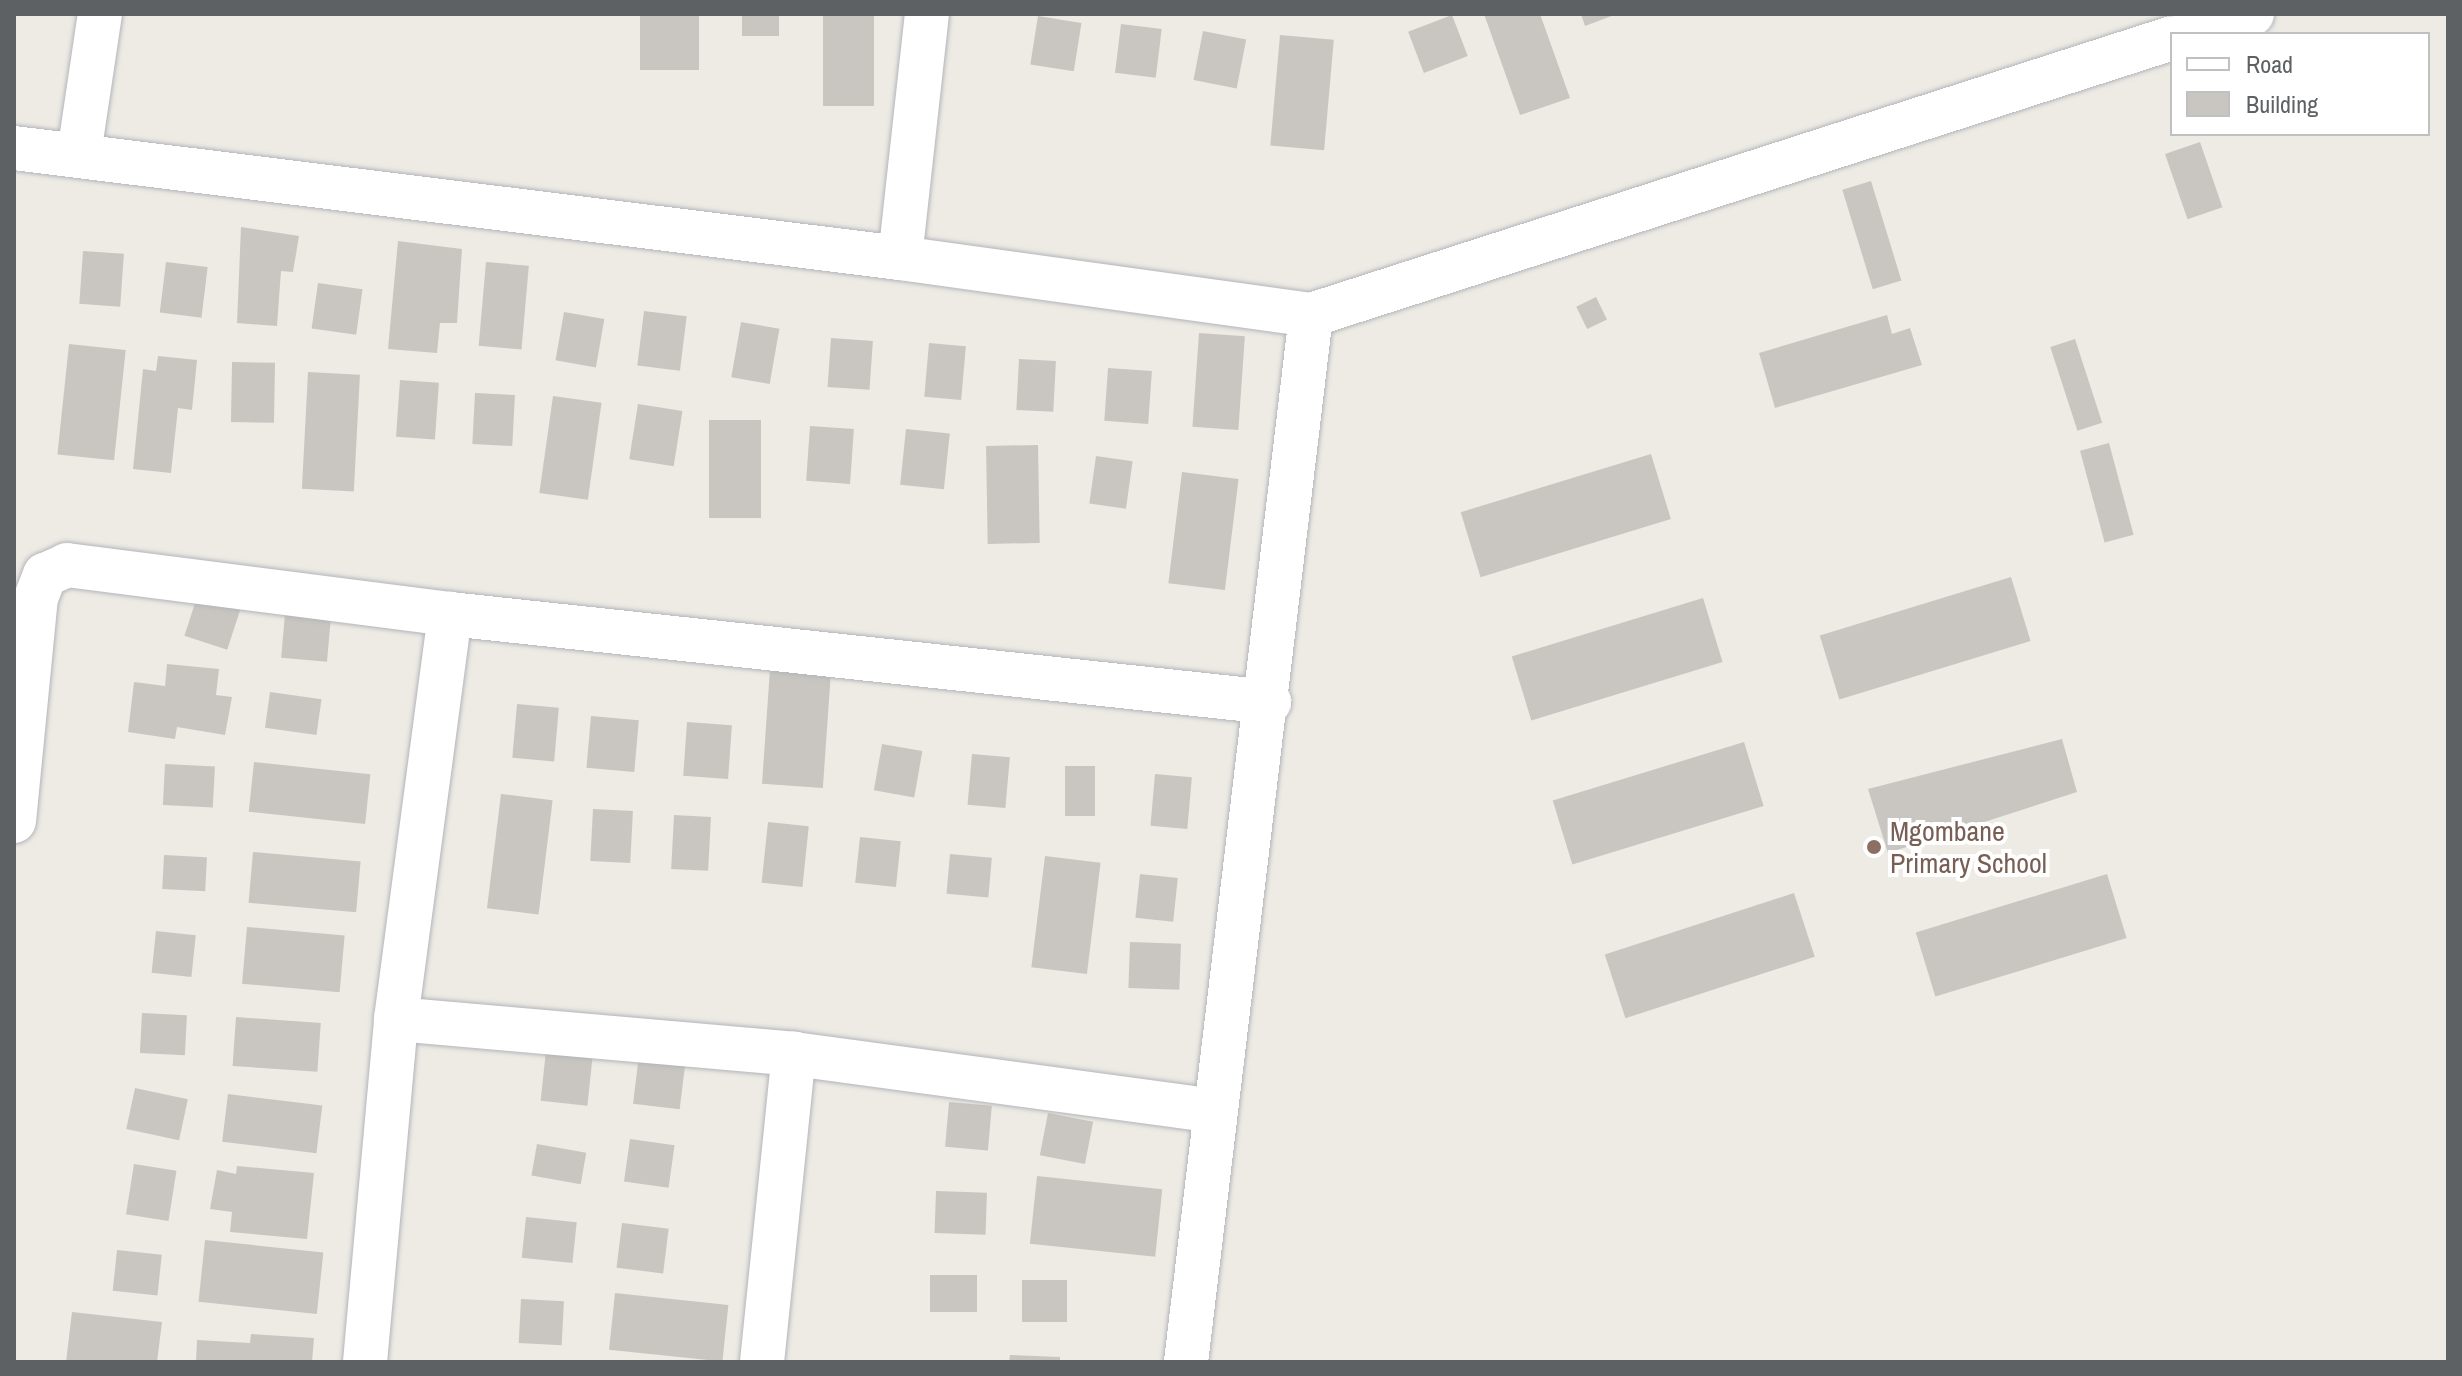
<!DOCTYPE html>
<html>
<head>
<meta charset="utf-8">
<style>
	body { margin:0 }
	#map { position:relative; width:2462px; height:1376px; overflow:hidden; background:#eeebe5; font-family:"Archivo Narrow",sans-serif }
	div>[style] { position:absolute }
	.building>* { inset:0; background:#c9c6c1; transform-origin:0 0 }
	.roads { filter:drop-shadow(0 0 2px #b2b5b9) drop-shadow(0 0 2px #b2b5b9) }
	.street>* { height:44px; margin:-22px; padding:0 22px; transform-origin:22px; border-radius:22px; background:#fff }
	.dots>* { width:22px; height:22px; translate:-50% -50%; box-sizing:border-box; border:4px solid #fff; border-radius:50% }
	span { translate:-50% -50%; white-space:nowrap; text-align:center; line-height:1.15; -webkit-text-stroke:8px #fff; paint-order:stroke }
	.education-label { font-size:28px; color:#785e54 }
	.left { translate:0 -50%; text-align:left }
	.frame { position:absolute; inset:0; border:16px solid #5d6164; pointer-events:none }
	.legend { position:absolute; left:2170px; top:32px; width:260px; height:104px; box-sizing:border-box; background:#fff; border:2px solid #bec0c1; margin:0; padding:10px 14px; list-style:none; font-size:24px; color:#5d6164 }
	.legend li { display:flex; align-items:center; gap:16px; height:40px }
	.legend b { width:40px; border:2px solid #bec0c1 }
</style>
</head>
<body>
<div id="map">
	<div class="building">
		<div style="left:640px;top:14px;width:59px;height:56px"></div>
		<div style="left:742px;top:14px;width:37px;height:22px"></div>
		<div style="left:823px;top:14px;width:51px;height:92px"></div>
		<div style="clip-path:polygon(1484px 14px,1540px 14px,1570px 98px,1520px 115px)"></div>
		<div style="clip-path:polygon(1581px 14px,1617px 14px,1585px 26px)"></div>
		<div style="left:1452px;top:15px;width:44px;height:47px;rotate:69deg"></div>
		<div style="left:1038px;top:16px;width:44px;height:49px;rotate:9deg"></div>
		<div style="left:1121px;top:24px;width:41px;height:49px;rotate:7deg"></div>
		<div style="left:1203px;top:31px;width:44px;height:50px;rotate:11deg"></div>
		<div style="left:1280px;top:35px;width:54px;height:111px;rotate:5deg"></div>
		<div style="left:2200px;top:142px;width:69px;height:37px;rotate:71deg"></div>
		<div style="left:1871px;top:181px;width:104px;height:30px;rotate:73deg"></div>
		<div style="clip-path:polygon(241px 227px,299px 236px,293px 272px,281px 271px,277px 326px,237px 323px)"></div>
		<div style="clip-path:polygon(398px 241px,462px 249px,457px 323px,440px 323px,437px 353px,388px 349px)"></div>
		<div style="left:83px;top:251px;width:41px;height:53px;rotate:4deg"></div>
		<div style="left:166px;top:262px;width:42px;height:51px;rotate:7deg"></div>
		<div style="left:486px;top:262px;width:43px;height:84px;rotate:5deg"></div>
		<div style="left:318px;top:283px;width:45px;height:46px;rotate:8deg"></div>
		<div style="left:1596px;top:297px;width:25px;height:22px;rotate:64deg"></div>
		<div style="left:644px;top:311px;width:43px;height:55px;rotate:7deg"></div>
		<div style="left:564px;top:312px;width:41px;height:49px;rotate:10deg"></div>
		<div style="clip-path:polygon(1887px 315px,1892px 334px,1910px 328px,1922px 365px,1775px 408px,1759px 353px)"></div>
		<div style="left:741px;top:322px;width:39px;height:56px;rotate:10deg"></div>
		<div style="left:1199px;top:333px;width:46px;height:94px;rotate:4deg"></div>
		<div style="left:831px;top:338px;width:42px;height:49px;rotate:4deg"></div>
		<div style="left:2075px;top:339px;width:88px;height:26px;rotate:72deg"></div>
		<div style="left:929px;top:343px;width:37px;height:54px;rotate:5deg"></div>
		<div style="left:69px;top:344px;width:57px;height:111px;rotate:6deg"></div>
		<div style="clip-path:polygon(158px 356px,197px 360px,192px 410px,178px 408px,171px 473px,133px 469px,143px 369px,156px 371px)"></div>
		<div style="left:1019px;top:359px;width:37px;height:51px;rotate:3deg"></div>
		<div style="left:232px;top:362px;width:43px;height:60px;rotate:1deg"></div>
		<div style="left:1108px;top:368px;width:44px;height:53px;rotate:4deg"></div>
		<div style="left:308px;top:372px;width:52px;height:117px;rotate:3deg"></div>
		<div style="left:400px;top:380px;width:39px;height:57px;rotate:4deg"></div>
		<div style="left:475px;top:393px;width:40px;height:51px;rotate:3deg"></div>
		<div style="left:553px;top:396px;width:49px;height:98px;rotate:8deg"></div>
		<div style="left:638px;top:404px;width:45px;height:56px;rotate:9deg"></div>
		<div style="left:709px;top:420px;width:52px;height:98px"></div>
		<div style="left:810px;top:426px;width:44px;height:55px;rotate:4deg"></div>
		<div style="left:906px;top:429px;width:44px;height:56px;rotate:6deg"></div>
		<div style="left:2109px;top:443px;width:95px;height:30px;rotate:75deg"></div>
		<div style="left:1038px;top:445px;width:98px;height:52px;rotate:89deg"></div>
		<div style="left:1651px;top:454px;width:68px;height:199px;rotate:73deg"></div>
		<div style="left:1096px;top:456px;width:37px;height:48px;rotate:8deg"></div>
		<div style="left:1182px;top:472px;width:57px;height:112px;rotate:7deg"></div>
		<div style="left:2011px;top:577px;width:67px;height:200px;rotate:73deg"></div>
		<div style="left:198px;top:594px;width:45px;height:44px;rotate:18deg"></div>
		<div style="left:1703px;top:598px;width:67px;height:200px;rotate:73deg"></div>
		<div style="left:285px;top:614px;width:46px;height:44px;rotate:5deg"></div>
		<div style="left:771px;top:655px;width:61px;height:129px;rotate:4deg"></div>
		<div style="clip-path:polygon(167px 664px,219px 669px,216px 695px,232px 697px,225px 735px,177px 727px,175px 739px,128px 732px,134px 682px,165px 686px)"></div>
		<div style="left:270px;top:692px;width:52px;height:36px;rotate:8deg"></div>
		<div style="left:517px;top:704px;width:42px;height:54px;rotate:5deg"></div>
		<div style="left:591px;top:716px;width:48px;height:52px;rotate:5deg"></div>
		<div style="left:687px;top:722px;width:45px;height:54px;rotate:4deg"></div>
		<div style="clip-path:polygon(2062px 739px,2077px 792px,1888px 853px,1868px 789px)"></div>
		<div style="left:1744px;top:742px;width:67px;height:200px;rotate:73deg"></div>
		<div style="left:882px;top:744px;width:41px;height:47px;rotate:10deg"></div>
		<div style="left:972px;top:754px;width:38px;height:51px;rotate:5deg"></div>
		<div style="left:254px;top:762px;width:117px;height:50px;rotate:6deg"></div>
		<div style="left:165px;top:764px;width:50px;height:41px;rotate:3deg"></div>
		<div style="left:1065px;top:766px;width:30px;height:50px"></div>
		<div style="left:1155px;top:774px;width:37px;height:52px;rotate:5deg"></div>
		<div style="left:501px;top:794px;width:52px;height:115px;rotate:7deg"></div>
		<div style="left:593px;top:809px;width:40px;height:52px;rotate:3deg"></div>
		<div style="left:674px;top:815px;width:37px;height:54px;rotate:3deg"></div>
		<div style="left:768px;top:822px;width:41px;height:61px;rotate:6deg"></div>
		<div style="left:860px;top:837px;width:41px;height:46px;rotate:6deg"></div>
		<div style="left:253px;top:852px;width:108px;height:51px;rotate:5deg"></div>
		<div style="left:950px;top:854px;width:42px;height:40px;rotate:5deg"></div>
		<div style="left:164px;top:855px;width:43px;height:34px;rotate:3deg"></div>
		<div style="left:1045px;top:856px;width:56px;height:112px;rotate:7deg"></div>
		<div style="left:1140px;top:874px;width:38px;height:44px;rotate:6deg"></div>
		<div style="left:2107px;top:874px;width:67px;height:200px;rotate:73deg"></div>
		<div style="left:1794px;top:893px;width:67px;height:199px;rotate:72deg"></div>
		<div style="left:247px;top:927px;width:98px;height:57px;rotate:5deg"></div>
		<div style="left:156px;top:931px;width:40px;height:42px;rotate:6deg"></div>
		<div style="left:1130px;top:942px;width:51px;height:46px;rotate:2deg"></div>
		<div style="left:142px;top:1013px;width:45px;height:40px;rotate:3deg"></div>
		<div style="left:236px;top:1017px;width:85px;height:49px;rotate:4deg"></div>
		<div style="left:546px;top:1050px;width:47px;height:51px;rotate:6deg"></div>
		<div style="left:639px;top:1055px;width:47px;height:49px;rotate:7deg"></div>
		<div style="left:135px;top:1088px;width:54px;height:42px;rotate:12deg"></div>
		<div style="left:228px;top:1094px;width:95px;height:48px;rotate:7deg"></div>
		<div style="left:949px;top:1102px;width:43px;height:45px;rotate:5deg"></div>
		<div style="left:1048px;top:1113px;width:46px;height:43px;rotate:11deg"></div>
		<div style="left:630px;top:1139px;width:45px;height:43px;rotate:8deg"></div>
		<div style="left:537px;top:1144px;width:50px;height:32px;rotate:10deg"></div>
		<div style="left:134px;top:1164px;width:43px;height:51px;rotate:9deg"></div>
		<div style="clip-path:polygon(237px 1166px,314px 1173px,307px 1239px,230px 1232px,232px 1212px,210px 1209px,217px 1170px,236px 1174px)"></div>
		<div style="left:1037px;top:1176px;width:126px;height:68px;rotate:6deg"></div>
		<div style="left:936px;top:1191px;width:51px;height:42px;rotate:2deg"></div>
		<div style="left:526px;top:1217px;width:51px;height:41px;rotate:6deg"></div>
		<div style="left:622px;top:1223px;width:47px;height:45px;rotate:7deg"></div>
		<div style="left:205px;top:1240px;width:119px;height:62px;rotate:6deg"></div>
		<div style="left:117px;top:1250px;width:45px;height:41px;rotate:6deg"></div>
		<div style="left:977px;top:1275px;width:37px;height:47px;rotate:90deg"></div>
		<div style="left:1022px;top:1280px;width:45px;height:42px"></div>
		<div style="left:615px;top:1293px;width:114px;height:57px;rotate:6deg"></div>
		<div style="left:521px;top:1299px;width:43px;height:44px;rotate:3deg"></div>
		<div style="clip-path:polygon(72px 1312px,162px 1322px,157px 1362px,66px 1362px)"></div>
		<div style="clip-path:polygon(251px 1334px,314px 1338px,312px 1362px,196px 1362px,197px 1340px,250px 1343px)"></div>
		<div style="clip-path:polygon(1010px 1355px,1060px 1357px,1060px 1362px,1009px 1362px)"></div>
	</div>
	<div class="roads">
		<div class="street">
			<div style="left:2186px;top:34px;width:69px;rotate:-16.9deg"></div>
			<div style="left:14px;top:148px;width:893px;rotate:7.08deg"></div>
			<div style="left:900px;top:258px;width:415px;rotate:7.9deg"></div>
			<div style="left:1311px;top:315px;width:904px;rotate:-17.83deg"></div>
			<div style="left:79px;top:154px;width:142px;rotate:-81.5deg"></div>
			<div style="left:900px;top:258px;width:245px;rotate:-83.7deg"></div>
			<div style="left:14px;top:821px;width:224px;rotate:-84.4deg"></div>
			<div style="left:36px;top:598px;width:25px;rotate:-69deg"></div>
			<div style="left:45px;top:575px;width:24px;rotate:-24deg"></div>
			<div style="left:67px;top:565px;width:386px;rotate:7.3deg"></div>
			<div style="left:450px;top:614px;width:824px;rotate:6.13deg"></div>
			<div style="left:396px;top:1019px;width:400px;rotate:5deg"></div>
			<div style="left:794px;top:1054px;width:424px;rotate:7.7deg"></div>
			<div style="left:365px;top:1362px;width:344px;rotate:-84.8deg"></div>
			<div style="left:396px;top:1019px;width:409px;rotate:-82.4deg"></div>
			<div style="left:762px;top:1362px;width:310px;rotate:-84.1deg"></div>
			<div style="left:1186px;top:1362px;width:1054px;rotate:-83.19deg"></div>
		</div>
	</div>
	<div class="dots">
		<div style="left:1874px;top:847px;background:#8d6e63"></div>
	</div>
	<div class="education-label">
		<span class="left" style="left:1890px;top:847px">Mgombane<br>Primary School</span>
	</div>
	<div class="frame"></div>
	<ul class="legend">
	<li><b style="height:10px;background:#fff"></b>Road</li>
	<li><b style="height:22px;background:#c9c6c1"></b>Building</li>
	</ul>
</div>
</body>
</html>
